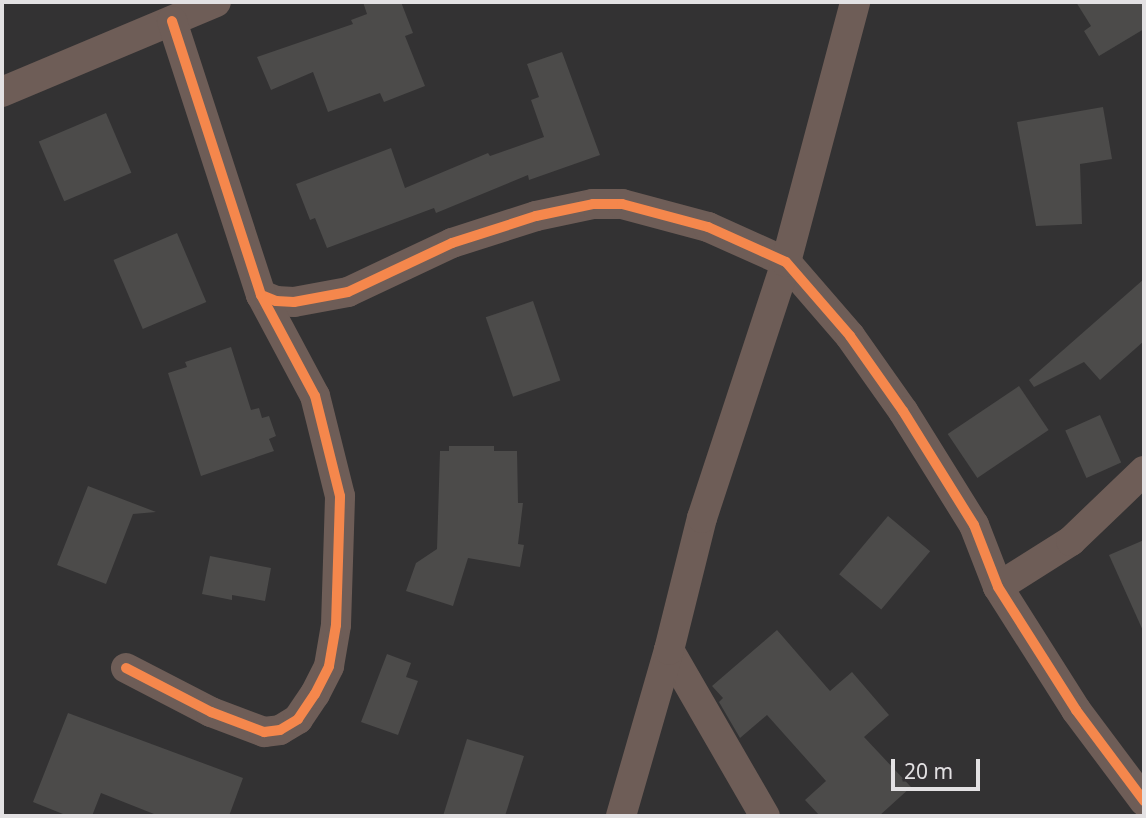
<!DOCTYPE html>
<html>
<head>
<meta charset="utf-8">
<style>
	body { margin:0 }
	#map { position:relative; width:1146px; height:818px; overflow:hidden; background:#333233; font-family:"Noto Sans",sans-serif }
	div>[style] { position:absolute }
	.building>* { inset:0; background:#4c4b4a; transform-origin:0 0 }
	.street>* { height:30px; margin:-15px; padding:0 15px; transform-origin:15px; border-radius:15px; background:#6e5d57 }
	.cycleway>* { height:10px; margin:-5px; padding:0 5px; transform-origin:5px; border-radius:5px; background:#f5874c }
	span { translate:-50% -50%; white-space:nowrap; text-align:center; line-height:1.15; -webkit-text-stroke:7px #343134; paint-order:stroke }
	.frame { position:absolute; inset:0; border:4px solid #e3e1e3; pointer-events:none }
	.scale { position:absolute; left:891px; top:759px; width:89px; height:32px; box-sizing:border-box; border:4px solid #e3e1e3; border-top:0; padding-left:9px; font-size:21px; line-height:24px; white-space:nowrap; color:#e3e1e3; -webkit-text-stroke:5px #343134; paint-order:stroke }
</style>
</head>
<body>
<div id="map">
	<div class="building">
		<div style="clip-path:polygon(363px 2px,401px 2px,413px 33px,405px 36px,425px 86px,384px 102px,380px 93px,328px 112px,313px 72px,271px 90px,257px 57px,353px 24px,351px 20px,367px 14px)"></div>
		<div style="clip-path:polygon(1076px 2px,1144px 2px,1144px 29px,1099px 56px,1084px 31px,1091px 26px)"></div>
		<div style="clip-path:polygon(562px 52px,600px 155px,529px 180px,528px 175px,436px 213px,434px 208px,327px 248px,315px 218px,310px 220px,296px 184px,391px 148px,405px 188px,488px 153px,490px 156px,544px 137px,531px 100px,539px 97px,527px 64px)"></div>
		<div style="clip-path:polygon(1103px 107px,1112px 159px,1080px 164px,1082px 224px,1036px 226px,1017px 122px)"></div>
		<div style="left:106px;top:113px;width:65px;height:73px;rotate:67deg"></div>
		<div style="left:177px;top:233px;width:75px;height:69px;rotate:67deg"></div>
		<div style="clip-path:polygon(1144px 279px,1144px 341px,1100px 380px,1084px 362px,1034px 387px,1029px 380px)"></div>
		<div style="left:533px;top:301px;width:84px;height:50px;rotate:71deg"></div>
		<div style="clip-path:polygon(231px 347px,251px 410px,259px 408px,262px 418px,269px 416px,276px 436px,269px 439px,274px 451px,201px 476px,168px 373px,187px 367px,185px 362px)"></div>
		<div style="left:1019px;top:386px;width:53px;height:86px;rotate:56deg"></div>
		<div style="left:1100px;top:415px;width:52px;height:38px;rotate:66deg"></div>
		<div style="clip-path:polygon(449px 446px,494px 446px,494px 451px,517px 451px,518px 503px,523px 503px,518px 544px,524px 545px,520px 567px,468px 558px,453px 606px,406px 591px,416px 563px,437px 549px,440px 451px,449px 451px)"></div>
		<div style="clip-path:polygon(88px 486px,156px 512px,133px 514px,106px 584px,57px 565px)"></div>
		<div style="left:888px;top:516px;width:55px;height:76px;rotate:40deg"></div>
		<div style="clip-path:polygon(1144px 540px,1144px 633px,1109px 555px)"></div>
		<div style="clip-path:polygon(210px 556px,271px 568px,265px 601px,232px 595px,232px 600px,202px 594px)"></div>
		<div style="clip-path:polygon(777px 630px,830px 691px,852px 672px,889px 715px,864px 737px,911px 787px,879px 816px,820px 816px,805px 800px,826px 781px,767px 715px,740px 738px,719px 702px,723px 698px,712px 686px)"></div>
		<div style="clip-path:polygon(387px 654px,411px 663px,406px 677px,418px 681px,398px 735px,361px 722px)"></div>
		<div style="clip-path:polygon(68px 713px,243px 778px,229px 816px,159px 816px,101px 793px,92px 816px,68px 816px,33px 802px)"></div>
		<div style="clip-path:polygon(467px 739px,524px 756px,505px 816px,443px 816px)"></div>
	</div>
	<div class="street">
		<div style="left:2px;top:92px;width:232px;rotate:-22.8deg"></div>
		<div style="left:261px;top:295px;width:16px;rotate:22deg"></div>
		<div style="left:276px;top:301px;width:18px;rotate:3deg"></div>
		<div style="left:294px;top:302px;width:55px;rotate:-10.5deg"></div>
		<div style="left:348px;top:292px;width:115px;rotate:-25.2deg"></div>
		<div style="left:452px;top:243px;width:88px;rotate:-17.8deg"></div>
		<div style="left:536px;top:216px;width:58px;rotate:-11.9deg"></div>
		<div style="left:593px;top:204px;width:29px"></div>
		<div style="left:622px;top:204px;width:89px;rotate:15deg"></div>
		<div style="left:708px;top:227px;width:85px;rotate:24.2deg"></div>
		<div style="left:786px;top:262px;width:98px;rotate:49.1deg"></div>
		<div style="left:850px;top:336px;width:92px;rotate:54.8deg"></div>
		<div style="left:903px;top:411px;width:134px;rotate:58.1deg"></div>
		<div style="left:974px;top:525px;width:66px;rotate:68.8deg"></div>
		<div style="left:998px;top:587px;width:146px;rotate:57.6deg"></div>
		<div style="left:1076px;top:710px;width:114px;rotate:53.2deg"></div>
		<div style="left:998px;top:587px;width:86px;rotate:-32.2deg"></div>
		<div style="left:1071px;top:541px;width:101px;rotate:-43.8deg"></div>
		<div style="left:669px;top:650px;width:192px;rotate:60deg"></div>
		<div style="left:126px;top:668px;width:96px;rotate:27.4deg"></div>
		<div style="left:211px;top:712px;width:57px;rotate:20.7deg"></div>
		<div style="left:264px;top:732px;width:16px;rotate:-7deg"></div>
		<div style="left:280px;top:730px;width:21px;rotate:-31deg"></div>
		<div style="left:298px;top:719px;width:30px;rotate:-56deg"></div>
		<div style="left:315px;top:694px;width:31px;rotate:-63deg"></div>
		<div style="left:329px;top:666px;width:42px;rotate:-80.3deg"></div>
		<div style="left:336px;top:625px;width:129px;rotate:-88.2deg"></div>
		<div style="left:340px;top:496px;width:103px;rotate:-104deg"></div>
		<div style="left:315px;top:396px;width:115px;rotate:-118.1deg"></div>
		<div style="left:261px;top:295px;width:288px;rotate:-108deg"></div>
		<div style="left:621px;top:816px;width:173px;rotate:-73.9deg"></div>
		<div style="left:669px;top:650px;width:136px;rotate:-76deg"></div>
		<div style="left:702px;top:518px;width:269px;rotate:-71.8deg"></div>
		<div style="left:786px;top:262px;width:269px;rotate:-75.1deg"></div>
	</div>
	<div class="cycleway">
		<div style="left:261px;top:295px;width:16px;rotate:22deg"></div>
		<div style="left:276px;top:301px;width:18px;rotate:3deg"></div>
		<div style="left:294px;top:302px;width:55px;rotate:-10.5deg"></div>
		<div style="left:348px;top:292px;width:115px;rotate:-25.2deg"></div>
		<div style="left:452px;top:243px;width:88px;rotate:-17.8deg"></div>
		<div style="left:536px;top:216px;width:58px;rotate:-11.9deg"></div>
		<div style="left:593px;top:204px;width:29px"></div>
		<div style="left:622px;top:204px;width:89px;rotate:15deg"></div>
		<div style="left:708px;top:227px;width:85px;rotate:24.2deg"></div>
		<div style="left:786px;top:262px;width:98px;rotate:49.1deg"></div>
		<div style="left:850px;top:336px;width:92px;rotate:54.8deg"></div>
		<div style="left:903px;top:411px;width:134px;rotate:58.1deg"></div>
		<div style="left:974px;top:525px;width:66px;rotate:68.8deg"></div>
		<div style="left:998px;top:587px;width:146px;rotate:57.6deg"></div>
		<div style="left:1076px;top:710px;width:114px;rotate:53.2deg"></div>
		<div style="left:126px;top:668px;width:96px;rotate:27.4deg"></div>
		<div style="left:211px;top:712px;width:57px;rotate:20.7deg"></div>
		<div style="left:264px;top:732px;width:16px;rotate:-7deg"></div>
		<div style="left:280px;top:730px;width:21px;rotate:-31deg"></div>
		<div style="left:298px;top:719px;width:30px;rotate:-56deg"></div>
		<div style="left:315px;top:694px;width:31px;rotate:-63deg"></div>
		<div style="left:329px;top:666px;width:42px;rotate:-80.3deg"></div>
		<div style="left:336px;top:625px;width:129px;rotate:-88.2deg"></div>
		<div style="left:340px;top:496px;width:103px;rotate:-104deg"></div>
		<div style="left:315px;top:396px;width:115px;rotate:-118.1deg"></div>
		<div style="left:261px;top:295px;width:288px;rotate:-108deg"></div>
	</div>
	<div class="frame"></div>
	<div class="scale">20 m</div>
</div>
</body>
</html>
